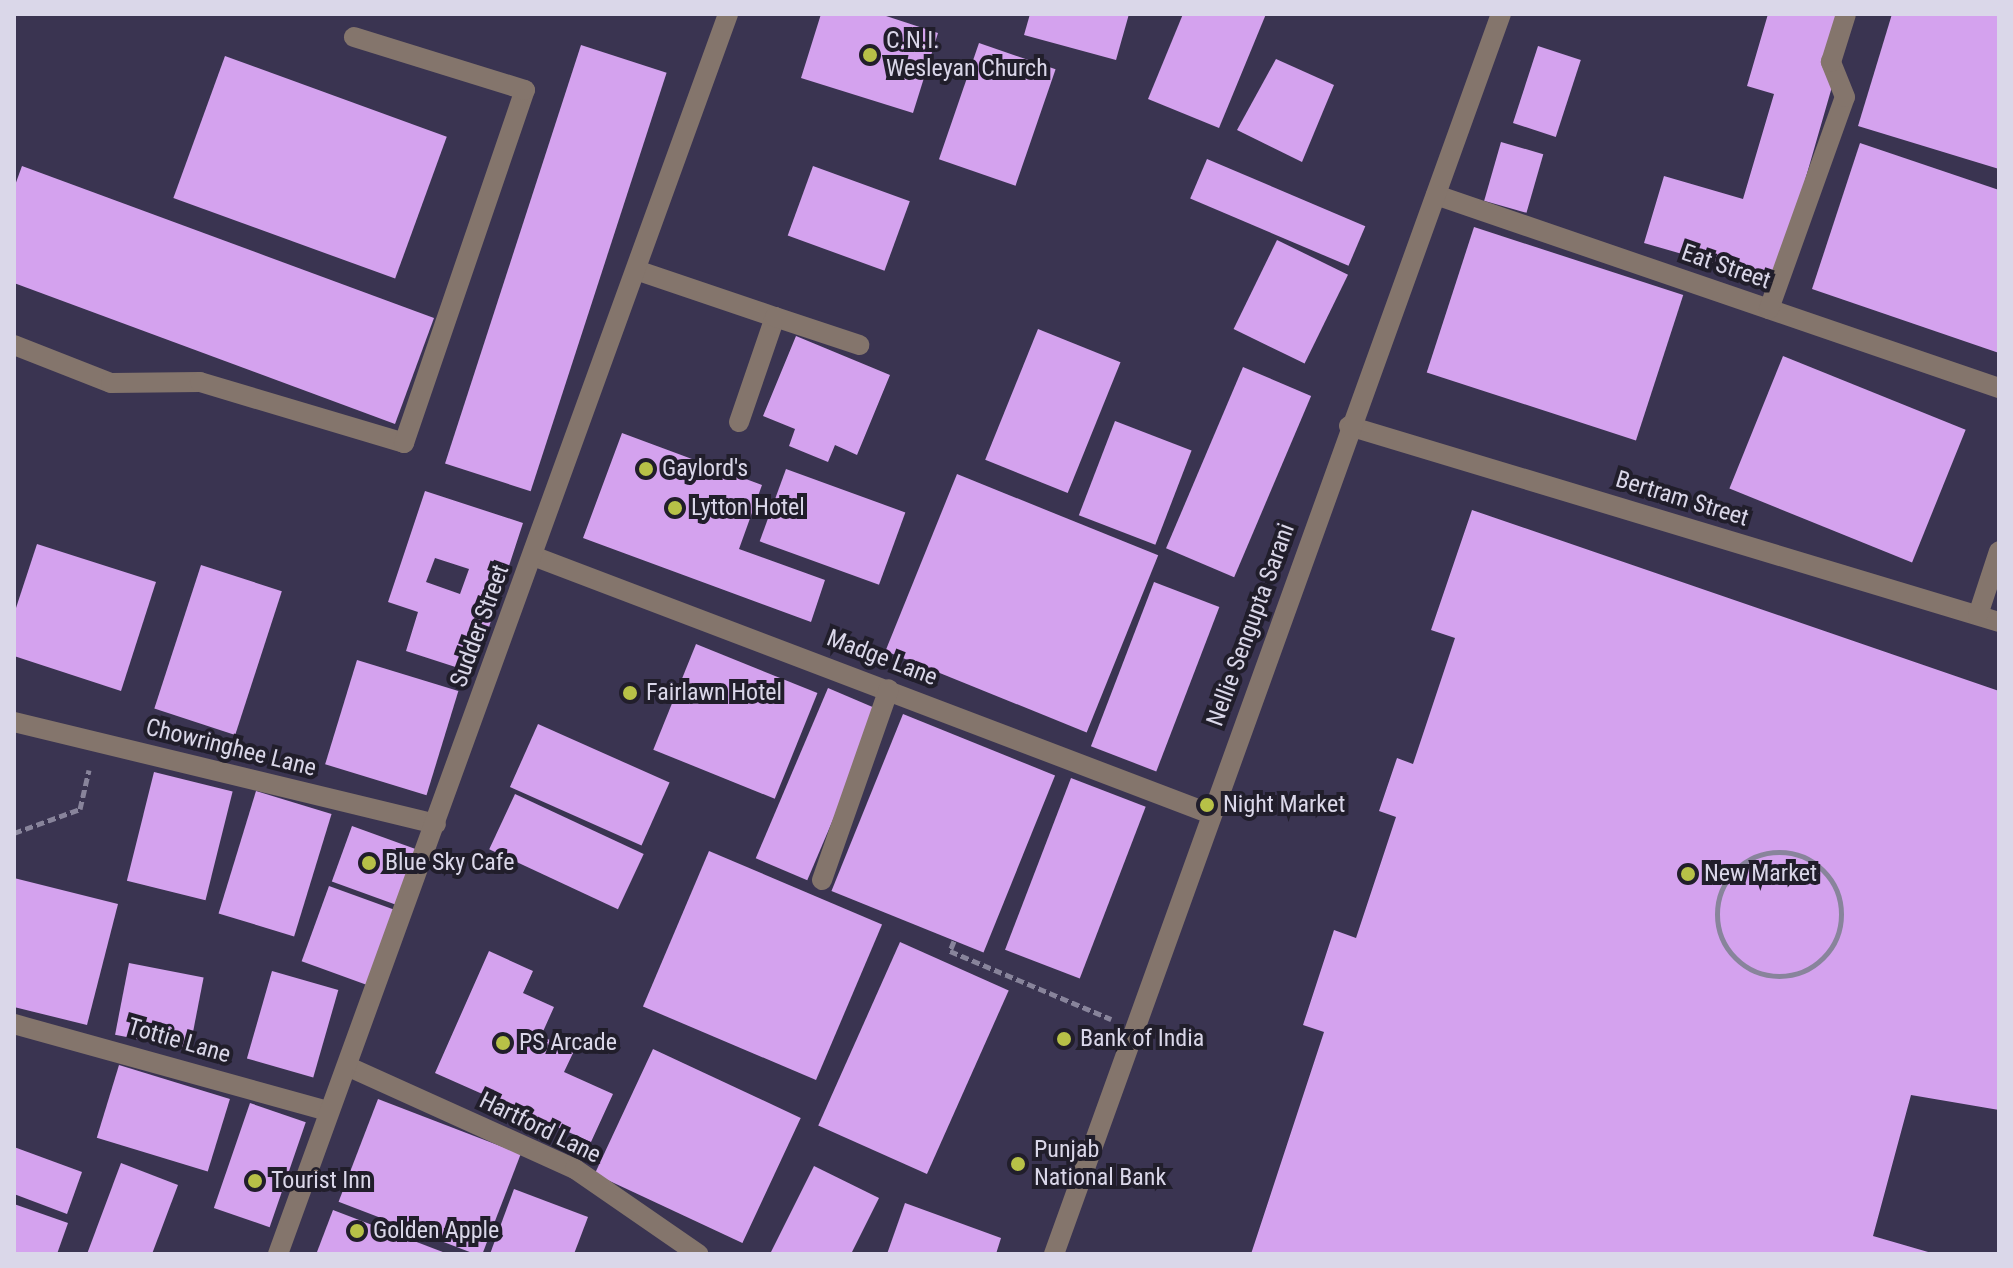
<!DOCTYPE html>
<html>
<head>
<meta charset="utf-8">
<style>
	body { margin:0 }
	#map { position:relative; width:2013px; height:1268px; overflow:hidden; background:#3a3451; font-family:"Roboto Condensed",sans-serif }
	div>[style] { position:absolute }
	.building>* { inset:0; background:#d4a2ee; transform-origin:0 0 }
	.path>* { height:5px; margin-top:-2.5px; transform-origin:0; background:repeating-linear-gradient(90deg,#88849b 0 8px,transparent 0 12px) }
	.path>.ring { margin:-2.5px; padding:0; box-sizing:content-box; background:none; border:5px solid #88849b; border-radius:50% }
	.minor>* { height:20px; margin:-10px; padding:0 10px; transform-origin:10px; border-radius:10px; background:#84756c }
	.dots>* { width:22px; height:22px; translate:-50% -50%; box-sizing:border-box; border:4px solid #211e2b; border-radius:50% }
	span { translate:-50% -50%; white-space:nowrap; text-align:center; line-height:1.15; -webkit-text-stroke:8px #211e2b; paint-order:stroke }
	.poi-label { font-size:24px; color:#dad7e9 }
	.left { translate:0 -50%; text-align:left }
	.street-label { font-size:24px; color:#dad7e9 }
	.frame { position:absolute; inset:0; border:16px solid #dad7e9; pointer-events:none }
</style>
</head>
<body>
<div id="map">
	<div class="building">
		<div style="clip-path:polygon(821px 14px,880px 14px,938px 33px,913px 113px,801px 78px)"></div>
		<div style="clip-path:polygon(1030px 14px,1129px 14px,1116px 60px,1024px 35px)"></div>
		<div style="clip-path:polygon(1183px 14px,1266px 14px,1219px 128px,1148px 99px)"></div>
		<div style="clip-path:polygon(1768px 14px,1853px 14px,1776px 281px,1644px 243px,1664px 176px,1743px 199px,1774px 94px,1747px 86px)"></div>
		<div style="clip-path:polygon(1892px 14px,1999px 14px,1999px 169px,1858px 126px)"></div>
		<div style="left:979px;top:43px;width:81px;height:123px;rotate:19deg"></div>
		<div style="left:581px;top:45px;width:90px;height:440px;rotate:18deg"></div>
		<div style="left:1538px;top:46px;width:45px;height:81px;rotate:18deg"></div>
		<div style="left:225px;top:56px;width:236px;height:151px;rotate:20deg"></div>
		<div style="clip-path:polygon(1276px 59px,1334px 85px,1302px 162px,1237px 130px)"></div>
		<div style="left:1501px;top:142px;width:44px;height:61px;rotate:16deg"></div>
		<div style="clip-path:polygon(1860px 143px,1999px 190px,1999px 353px,1812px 289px)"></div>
		<div style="left:1207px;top:159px;width:172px;height:43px;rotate:23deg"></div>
		<div style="clip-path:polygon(22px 166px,434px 318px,395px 424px,14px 283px,14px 188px)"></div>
		<div style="left:813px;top:166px;width:103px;height:74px;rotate:20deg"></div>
		<div style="left:1474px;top:227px;width:220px;height:153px;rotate:18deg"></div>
		<div style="left:1277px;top:240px;width:79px;height:99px;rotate:26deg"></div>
		<div style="left:1038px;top:329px;width:89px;height:141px;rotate:22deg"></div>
		<div style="clip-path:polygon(796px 336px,890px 375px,857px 455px,835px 445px,828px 462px,789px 446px,795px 429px,763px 416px)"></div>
		<div style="left:1783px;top:356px;width:197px;height:143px;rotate:22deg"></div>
		<div style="left:1243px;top:367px;width:74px;height:197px;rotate:23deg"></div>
		<div style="left:1115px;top:421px;width:82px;height:101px;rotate:21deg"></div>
		<div style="clip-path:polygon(622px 433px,762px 485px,739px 549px,825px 580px,811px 622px,583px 538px)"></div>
		<div style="left:786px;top:469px;width:127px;height:77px;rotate:20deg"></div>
		<div style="left:957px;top:474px;width:217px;height:191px;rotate:22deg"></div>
		<div style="clip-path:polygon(evenodd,425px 491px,523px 523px,474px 673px,406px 651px,418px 612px,388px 602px,425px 491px,435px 558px,469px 569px,460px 594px,426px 582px,435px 558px)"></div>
		<div style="clip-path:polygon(1472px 510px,1999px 691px,1999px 1110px,1911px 1095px,1873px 1236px,1935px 1254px,1251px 1254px,1324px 1032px,1303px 1025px,1334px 930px,1356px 938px,1396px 817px,1379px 811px,1397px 758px,1413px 764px,1455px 638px,1431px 630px)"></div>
		<div style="clip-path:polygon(37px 544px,156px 582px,121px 691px,14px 656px,14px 614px)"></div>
		<div style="left:201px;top:565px;width:85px;height:151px;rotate:18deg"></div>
		<div style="left:1154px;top:582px;width:70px;height:176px;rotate:21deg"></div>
		<div style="left:696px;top:644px;width:131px;height:114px;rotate:22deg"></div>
		<div style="left:357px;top:660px;width:106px;height:109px;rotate:17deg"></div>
		<div style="left:828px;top:688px;width:56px;height:185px;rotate:23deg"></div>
		<div style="left:903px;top:714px;width:164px;height:191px;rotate:22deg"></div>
		<div style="left:538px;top:724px;width:144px;height:69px;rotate:24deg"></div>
		<div style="left:154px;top:772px;width:81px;height:112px;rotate:14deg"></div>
		<div style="left:1071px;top:778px;width:80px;height:184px;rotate:21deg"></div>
		<div style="left:256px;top:791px;width:79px;height:128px;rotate:17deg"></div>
		<div style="left:515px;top:794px;width:142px;height:61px;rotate:25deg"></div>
		<div style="left:352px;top:826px;width:69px;height:59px;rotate:20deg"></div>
		<div style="left:709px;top:851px;width:188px;height:169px;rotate:23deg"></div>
		<div style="clip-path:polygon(14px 878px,118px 904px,87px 1025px,14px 1007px)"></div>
		<div style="left:329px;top:886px;width:74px;height:80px;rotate:20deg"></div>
		<div style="left:900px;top:942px;width:119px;height:201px;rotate:24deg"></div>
		<div style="clip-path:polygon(489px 951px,533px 971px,523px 993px,554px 1007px,541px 1036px,574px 1051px,564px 1072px,613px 1094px,591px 1142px,435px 1073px)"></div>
		<div style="left:129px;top:963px;width:76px;height:73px;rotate:11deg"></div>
		<div style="left:272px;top:971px;width:69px;height:91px;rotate:16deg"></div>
		<div style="left:653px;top:1049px;width:163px;height:138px;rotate:25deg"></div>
		<div style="left:119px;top:1065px;width:116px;height:76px;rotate:17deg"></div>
		<div style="left:378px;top:1099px;width:153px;height:110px;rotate:21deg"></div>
		<div style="left:250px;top:1103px;width:59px;height:111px;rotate:19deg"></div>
		<div style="clip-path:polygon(14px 1147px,82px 1172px,67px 1214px,14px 1194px)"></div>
		<div style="clip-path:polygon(121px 1163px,178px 1185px,152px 1254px,87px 1254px)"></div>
		<div style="clip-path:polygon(814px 1166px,879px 1198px,851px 1254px,770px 1254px)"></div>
		<div style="clip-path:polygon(514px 1189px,588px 1217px,574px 1254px,490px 1254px)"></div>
		<div style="clip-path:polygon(905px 1203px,1001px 1238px,996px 1254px,887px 1254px)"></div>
		<div style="clip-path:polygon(14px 1204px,68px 1223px,57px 1254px,14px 1254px)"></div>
		<div style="clip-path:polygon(333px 1210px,448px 1254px,317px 1252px)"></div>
	</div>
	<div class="path">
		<div style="left:14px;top:833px;width:70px;rotate:-20deg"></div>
		<div style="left:80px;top:809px;width:40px;rotate:-77deg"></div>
		<div class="ring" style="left:1717px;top:852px;width:119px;height:119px"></div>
		<div style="left:954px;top:941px;width:11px;rotate:112deg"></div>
		<div style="left:950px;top:951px;width:175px;rotate:22.9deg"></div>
	</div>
	<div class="minor">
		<div style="left:1436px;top:195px;width:595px;rotate:18.92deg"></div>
		<div style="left:636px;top:270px;width:147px;rotate:18.7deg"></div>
		<div style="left:775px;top:317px;width:111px;rotate:108.9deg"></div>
		<div style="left:1769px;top:309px;width:225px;rotate:-70.3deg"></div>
		<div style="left:1845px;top:97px;width:38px;rotate:-112deg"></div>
		<div style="left:1831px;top:62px;width:50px;rotate:-72.6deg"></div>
		<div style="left:775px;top:317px;width:89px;rotate:18.4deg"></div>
		<div style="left:14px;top:345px;width:104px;rotate:21.4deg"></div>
		<div style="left:111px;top:383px;width:89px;rotate:-0.6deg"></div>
		<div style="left:200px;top:382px;width:213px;rotate:16.6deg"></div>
		<div style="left:404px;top:443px;width:373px;rotate:-71.1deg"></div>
		<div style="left:525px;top:90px;width:179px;rotate:-162.8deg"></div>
		<div style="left:1349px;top:426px;width:679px;rotate:16.78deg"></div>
		<div style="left:533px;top:556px;width:725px;rotate:20.83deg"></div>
		<div style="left:1978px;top:615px;width:67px;rotate:-71.8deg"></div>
		<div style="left:14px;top:722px;width:434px;rotate:13.6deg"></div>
		<div style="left:822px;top:880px;width:202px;rotate:-70.7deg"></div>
		<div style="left:14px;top:1024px;width:326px;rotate:15.5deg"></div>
		<div style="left:349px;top:1067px;width:248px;rotate:24.3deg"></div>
		<div style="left:575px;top:1169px;width:150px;rotate:34.6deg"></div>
		<div style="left:278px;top:1254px;width:1319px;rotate:-70.05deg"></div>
		<div style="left:1054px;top:1254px;width:1318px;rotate:-70.18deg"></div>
	</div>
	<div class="dots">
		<div style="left:870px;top:55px;background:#b7c147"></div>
		<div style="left:646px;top:469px;background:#b7c147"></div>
		<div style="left:675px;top:508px;background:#b7c147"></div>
		<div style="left:630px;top:693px;background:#b7c147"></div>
		<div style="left:1207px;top:805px;background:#b7c147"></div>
		<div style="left:369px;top:863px;background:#b7c147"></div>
		<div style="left:1688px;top:874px;background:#b7c147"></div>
		<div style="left:1064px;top:1039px;background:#b7c147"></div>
		<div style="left:503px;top:1043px;background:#b7c147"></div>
		<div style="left:1018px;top:1164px;background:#b7c147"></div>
		<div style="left:255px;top:1181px;background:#b7c147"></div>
		<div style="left:357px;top:1231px;background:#b7c147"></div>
	</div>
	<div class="poi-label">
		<span class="left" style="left:886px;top:55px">C.N.I.<br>Wesleyan Church</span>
		<span class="left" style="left:662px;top:469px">Gaylord's</span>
		<span class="left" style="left:691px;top:508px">Lytton Hotel</span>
		<span class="left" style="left:646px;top:693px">Fairlawn Hotel</span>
		<span class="left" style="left:1223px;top:805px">Night Market</span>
		<span class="left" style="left:385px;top:863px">Blue Sky Cafe</span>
		<span class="left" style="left:1704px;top:874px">New Market</span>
		<span class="left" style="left:1080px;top:1039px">Bank of India</span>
		<span class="left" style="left:519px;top:1043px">PS Arcade</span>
		<span class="left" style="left:1034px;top:1164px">Punjab<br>National Bank</span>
		<span class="left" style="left:271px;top:1181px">Tourist Inn</span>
		<span class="left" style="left:373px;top:1231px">Golden Apple</span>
	</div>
	<div class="street-label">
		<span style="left:1726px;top:267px;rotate:19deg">Eat Street</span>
		<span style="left:1682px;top:499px;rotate:17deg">Bertram Street</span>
		<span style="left:1251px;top:625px;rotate:-70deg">Nellie Sengupta Sarani</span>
		<span style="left:480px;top:626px;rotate:-70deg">Sudder Street</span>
		<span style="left:882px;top:658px;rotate:21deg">Madge Lane</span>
		<span style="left:231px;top:748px;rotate:14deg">Chowringhee Lane</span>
		<span style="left:179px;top:1041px;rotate:16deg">Tottie Lane</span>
		<span style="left:540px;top:1128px;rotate:26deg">Hartford Lane</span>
	</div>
	<div class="frame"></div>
</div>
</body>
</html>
